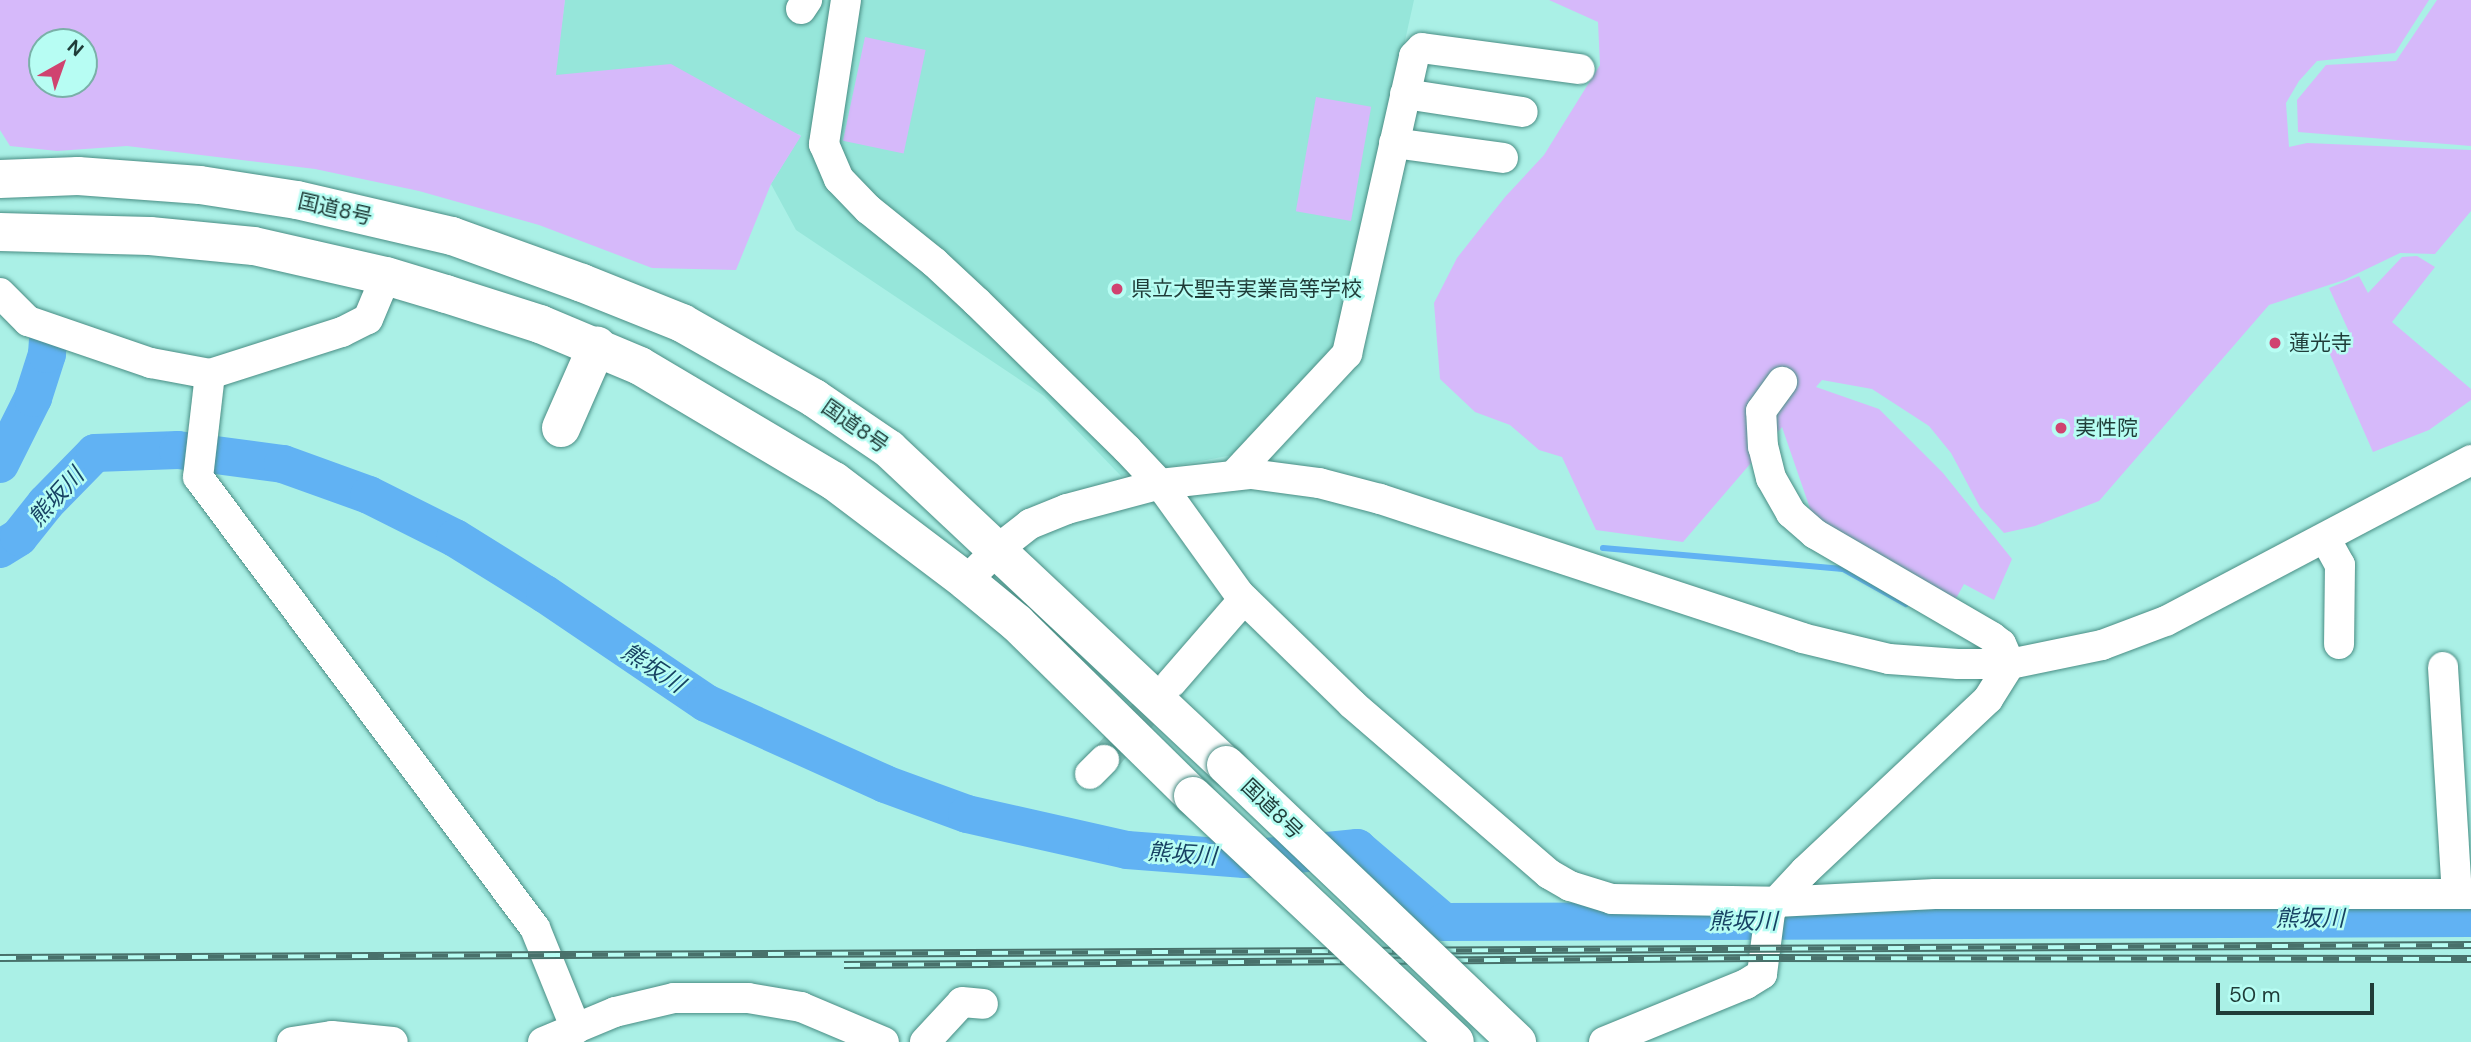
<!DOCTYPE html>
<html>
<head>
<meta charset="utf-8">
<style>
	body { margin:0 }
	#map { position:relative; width:2471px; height:1042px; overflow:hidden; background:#aaf0e6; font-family:"DM Sans","Noto Sans JP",sans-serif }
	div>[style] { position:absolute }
	.built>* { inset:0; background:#96e6da }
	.green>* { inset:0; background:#d6b9fa; transform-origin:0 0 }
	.stream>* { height:6px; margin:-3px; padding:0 3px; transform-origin:3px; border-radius:3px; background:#61b2f3 }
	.river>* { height:38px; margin:-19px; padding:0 19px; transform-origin:19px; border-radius:19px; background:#61b2f3 }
	.minor-tunnel>* { height:30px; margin-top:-15px; transform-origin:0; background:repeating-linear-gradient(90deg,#8eccc3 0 30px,transparent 0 45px) }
	.roads { filter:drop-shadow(0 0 2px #498d84) drop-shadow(0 0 2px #498d84) }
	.minor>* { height:30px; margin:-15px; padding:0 15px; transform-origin:15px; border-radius:15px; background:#fff }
	.highway>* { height:38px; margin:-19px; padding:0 19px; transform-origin:19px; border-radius:19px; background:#fff }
	.rail>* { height:8px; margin-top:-4px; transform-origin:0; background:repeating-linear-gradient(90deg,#b7fdf3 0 16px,#48716b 0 32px); box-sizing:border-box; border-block:2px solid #48716b }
	.bridges { filter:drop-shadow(0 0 2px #498d84) drop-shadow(0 0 2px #498d84) }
	.highway-bridge>* { height:38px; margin:-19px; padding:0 19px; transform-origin:19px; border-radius:19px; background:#fff }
	.dots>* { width:19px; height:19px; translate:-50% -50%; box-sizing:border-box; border:4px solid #b7fdf3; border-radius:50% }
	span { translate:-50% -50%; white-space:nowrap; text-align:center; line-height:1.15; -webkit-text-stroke:5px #b7fdf3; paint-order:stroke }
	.street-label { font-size:21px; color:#1f3c38 }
	.poi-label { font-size:21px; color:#1f3c38 }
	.left { translate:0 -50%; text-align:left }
	.water-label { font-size:23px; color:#174263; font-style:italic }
	.north { position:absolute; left:28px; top:28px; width:70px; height:70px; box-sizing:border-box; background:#b7fdf3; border:2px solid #7ab0a8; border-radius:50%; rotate:40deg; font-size:19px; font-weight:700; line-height:28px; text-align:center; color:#1f3c38 }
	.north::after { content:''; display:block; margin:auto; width:24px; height:32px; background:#d04370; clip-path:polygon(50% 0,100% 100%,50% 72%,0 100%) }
	.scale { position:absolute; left:2216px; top:983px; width:158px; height:32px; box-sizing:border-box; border:4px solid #1f3c38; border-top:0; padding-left:9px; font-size:21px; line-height:24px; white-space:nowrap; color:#1f3c38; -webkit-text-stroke:5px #b7fdf3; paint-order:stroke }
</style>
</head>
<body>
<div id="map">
	<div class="built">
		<div style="clip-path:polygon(565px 0,1414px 0,1337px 348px,1238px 454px,1121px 476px,1044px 396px,796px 230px,771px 184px,801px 135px,555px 75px)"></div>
	</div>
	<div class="green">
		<div style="clip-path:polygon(evenodd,0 0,565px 0,556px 75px,671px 64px,801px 136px,771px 184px,736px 270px,652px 268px,539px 225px,419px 191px,315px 169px,127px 146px,57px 151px,10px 146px,0 130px,0 0,42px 42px,84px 42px,84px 84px,42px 84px,42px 42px)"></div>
		<div style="clip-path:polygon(1549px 0,2429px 0,2395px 53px,2317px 61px,2299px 81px,2286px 103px,2289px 147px,2307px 143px,2471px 150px,2471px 211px,2435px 254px,2400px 253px,2344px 280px,2269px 305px,2099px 501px,2035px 526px,2004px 533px,1980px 507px,1951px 453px,1929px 426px,1872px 389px,1822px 380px,1816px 387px,1879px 409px,1943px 473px,2012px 559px,1994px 600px,1964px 584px,1954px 602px,1815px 523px,1782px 427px,1683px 542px,1596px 530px,1562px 457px,1539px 450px,1510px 425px,1475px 412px,1440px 379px,1434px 303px,1457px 258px,1505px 197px,1544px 155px,1600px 65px,1598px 22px)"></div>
		<div style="clip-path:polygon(2437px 0,2471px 0,2471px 146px,2298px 132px,2297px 100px,2326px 65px,2396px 61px)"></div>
		<div style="left:865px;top:37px;width:62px;height:106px;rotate:12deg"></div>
		<div style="left:1316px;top:97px;width:56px;height:116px;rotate:10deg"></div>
		<div style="clip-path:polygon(2417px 256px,2435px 267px,2392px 322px,2471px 389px,2471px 400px,2429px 430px,2373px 452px,2325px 343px,2350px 334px,2329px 288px,2359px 276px,2368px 293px,2402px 257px)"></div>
	</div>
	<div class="stream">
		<div style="left:1603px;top:548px;width:241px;rotate:5deg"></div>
		<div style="left:1843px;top:569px;width:72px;rotate:29.1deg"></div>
	</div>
	<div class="river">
		<div style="left:0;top:464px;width:74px;rotate:-63.4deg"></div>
		<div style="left:33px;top:398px;width:46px;rotate:-72.3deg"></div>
		<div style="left:47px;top:354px;width:16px;rotate:-86deg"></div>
		<div style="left:0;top:549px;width:22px;rotate:-32deg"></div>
		<div style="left:19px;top:537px;width:43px;rotate:-51.5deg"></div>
		<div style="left:46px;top:503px;width:70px;rotate:-45.6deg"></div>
		<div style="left:95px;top:453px;width:83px;rotate:-2.1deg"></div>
		<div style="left:178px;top:450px;width:106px;rotate:7.6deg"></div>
		<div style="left:283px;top:464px;width:91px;rotate:19.8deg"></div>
		<div style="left:369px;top:495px;width:96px;rotate:26.6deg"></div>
		<div style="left:455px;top:538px;width:106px;rotate:31.9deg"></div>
		<div style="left:545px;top:594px;width:194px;rotate:34.1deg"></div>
		<div style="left:706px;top:703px;width:196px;rotate:24.3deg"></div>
		<div style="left:885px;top:784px;width:87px;rotate:20.1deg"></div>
		<div style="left:967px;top:814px;width:164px;rotate:12.7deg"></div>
		<div style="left:1127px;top:850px;width:118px;rotate:4.4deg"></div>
		<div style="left:1245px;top:859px;width:113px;rotate:-5.6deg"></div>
		<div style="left:1357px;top:848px;width:114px;rotate:40.4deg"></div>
		<div style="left:1444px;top:922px;width:1027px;rotate:-0.22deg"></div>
	</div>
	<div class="minor-tunnel">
		<div style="left:1104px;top:760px;width:101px;rotate:-49.4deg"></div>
	</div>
	<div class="roads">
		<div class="minor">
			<div style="left:846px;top:0;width:146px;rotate:98.7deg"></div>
			<div style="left:824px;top:144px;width:38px;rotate:67deg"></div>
			<div style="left:839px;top:179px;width:42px;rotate:46deg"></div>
			<div style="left:868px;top:209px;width:85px;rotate:38.8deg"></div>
			<div style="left:934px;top:262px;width:59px;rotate:42.9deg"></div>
			<div style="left:977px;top:302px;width:210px;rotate:44.4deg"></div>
			<div style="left:1127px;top:449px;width:48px;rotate:46.7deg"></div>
			<div style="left:1160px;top:484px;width:135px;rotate:54.3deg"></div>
			<div style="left:1239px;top:594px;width:158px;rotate:44.2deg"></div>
			<div style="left:1352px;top:704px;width:260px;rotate:40.8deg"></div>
			<div style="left:1549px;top:874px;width:24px;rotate:30deg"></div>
			<div style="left:1570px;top:886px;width:44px;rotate:17.2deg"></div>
			<div style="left:1612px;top:899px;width:164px;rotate:1deg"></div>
			<div style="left:1776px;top:902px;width:159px;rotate:-2.9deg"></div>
			<div style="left:1935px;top:894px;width:536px"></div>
			<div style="left:801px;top:9px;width:11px;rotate:-56deg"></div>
			<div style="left:1405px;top:94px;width:119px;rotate:8.7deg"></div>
			<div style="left:1394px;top:143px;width:110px;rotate:7.8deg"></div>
			<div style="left:0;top:293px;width:40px;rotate:45deg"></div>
			<div style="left:28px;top:321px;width:130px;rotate:18.9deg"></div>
			<div style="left:151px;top:363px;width:60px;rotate:10.6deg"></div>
			<div style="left:210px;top:374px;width:139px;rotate:-17.7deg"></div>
			<div style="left:342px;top:332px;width:29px;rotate:-27deg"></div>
			<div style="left:368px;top:319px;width:47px;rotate:-67.3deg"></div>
			<div style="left:210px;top:374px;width:104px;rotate:96.6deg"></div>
			<div style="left:198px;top:477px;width:563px;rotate:53.23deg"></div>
			<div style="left:535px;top:928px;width:109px;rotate:67.9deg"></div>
			<div style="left:1234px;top:475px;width:166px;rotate:-47deg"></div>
			<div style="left:1347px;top:354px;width:305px;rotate:-77.3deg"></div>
			<div style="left:1414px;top:56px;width:11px;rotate:-45deg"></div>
			<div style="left:1422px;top:48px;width:159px;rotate:7.6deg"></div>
			<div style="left:2325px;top:538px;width:31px;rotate:61deg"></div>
			<div style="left:2340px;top:565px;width:79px;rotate:90.7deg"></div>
			<div style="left:966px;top:581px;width:45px;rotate:-45deg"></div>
			<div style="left:998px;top:549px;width:41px;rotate:-38deg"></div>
			<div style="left:1030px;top:524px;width:40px;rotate:-22deg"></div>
			<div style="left:1067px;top:509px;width:96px;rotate:-15deg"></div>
			<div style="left:1160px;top:484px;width:92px;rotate:-6.3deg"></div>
			<div style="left:1251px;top:474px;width:69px;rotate:7.5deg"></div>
			<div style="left:1319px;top:483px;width:63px;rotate:14.7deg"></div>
			<div style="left:1380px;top:499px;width:444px;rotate:18.2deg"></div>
			<div style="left:1802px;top:638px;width:89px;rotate:13.6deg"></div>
			<div style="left:1889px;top:659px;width:69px;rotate:4.1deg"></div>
			<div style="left:1958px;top:664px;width:52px"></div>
			<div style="left:2010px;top:664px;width:94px;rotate:-11.7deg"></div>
			<div style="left:2102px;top:645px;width:68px;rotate:-20.6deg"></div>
			<div style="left:2166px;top:621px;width:345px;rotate:-27.8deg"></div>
			<div style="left:2443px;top:667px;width:226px;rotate:86.5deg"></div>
			<div style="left:1171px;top:683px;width:111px;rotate:-49deg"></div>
			<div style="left:1090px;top:774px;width:20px;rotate:-45deg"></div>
			<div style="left:292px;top:1042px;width:40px;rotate:-8.5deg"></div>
			<div style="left:332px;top:1036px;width:61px;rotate:5.6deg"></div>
			<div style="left:543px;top:1042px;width:78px;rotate:-22.6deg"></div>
			<div style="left:615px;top:1012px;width:61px;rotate:-13.3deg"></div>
			<div style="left:674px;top:998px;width:74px"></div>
			<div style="left:748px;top:998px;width:54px;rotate:9.6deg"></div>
			<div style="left:801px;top:1007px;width:90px;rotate:22.9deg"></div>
			<div style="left:925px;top:1042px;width:54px;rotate:-47.2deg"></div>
			<div style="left:962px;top:1002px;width:21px;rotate:5deg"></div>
			<div style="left:1604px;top:1042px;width:153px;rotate:-22.2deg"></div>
			<div style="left:1746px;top:984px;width:19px;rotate:-32deg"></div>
			<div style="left:1762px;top:974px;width:63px;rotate:-82.6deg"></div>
			<div style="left:1770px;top:912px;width:12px;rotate:-59deg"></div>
			<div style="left:1776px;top:902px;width:42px;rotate:-46.9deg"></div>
			<div style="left:1805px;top:871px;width:251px;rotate:-43.2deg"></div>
			<div style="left:1988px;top:699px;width:41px;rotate:-57.8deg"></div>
			<div style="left:2010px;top:664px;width:22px;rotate:-114deg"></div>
			<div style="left:2001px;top:644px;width:11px;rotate:-142deg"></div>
			<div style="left:1992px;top:637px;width:205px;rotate:-149.8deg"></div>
			<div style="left:1815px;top:534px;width:32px;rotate:-139deg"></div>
			<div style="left:1791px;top:513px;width:40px;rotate:-119.7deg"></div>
			<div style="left:1771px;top:478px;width:32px;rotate:-104deg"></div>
			<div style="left:1763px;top:447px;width:36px;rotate:-93deg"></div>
			<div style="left:1761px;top:411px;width:36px;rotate:-54deg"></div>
		</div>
		<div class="highway">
			<div style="left:0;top:179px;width:78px;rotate:-2.2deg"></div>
			<div style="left:78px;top:176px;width:122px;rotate:4.2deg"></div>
			<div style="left:200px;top:185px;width:98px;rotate:8.8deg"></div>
			<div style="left:297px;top:200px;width:159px;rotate:13.1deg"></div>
			<div style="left:452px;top:236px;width:138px;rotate:19.9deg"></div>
			<div style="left:582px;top:283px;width:108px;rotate:21.8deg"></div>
			<div style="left:682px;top:323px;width:152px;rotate:29.6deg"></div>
			<div style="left:814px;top:398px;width:91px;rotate:34.2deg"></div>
			<div style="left:889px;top:449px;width:462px;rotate:43.2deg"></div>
			<div style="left:0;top:232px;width:150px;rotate:1.5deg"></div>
			<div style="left:150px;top:236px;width:104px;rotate:5.5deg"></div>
			<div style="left:254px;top:246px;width:135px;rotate:12.8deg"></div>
			<div style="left:386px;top:276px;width:63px;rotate:16.7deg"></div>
			<div style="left:446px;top:294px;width:99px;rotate:17.7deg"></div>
			<div style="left:540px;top:324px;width:108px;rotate:22.8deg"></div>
			<div style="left:640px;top:366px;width:226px;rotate:30.7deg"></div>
			<div style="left:834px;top:481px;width:166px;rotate:37.1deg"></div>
			<div style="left:966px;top:581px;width:66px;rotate:39.5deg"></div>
			<div style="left:1017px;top:623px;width:247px;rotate:44.5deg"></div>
			<div style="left:561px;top:428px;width:90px;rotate:-66.3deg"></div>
		</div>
	</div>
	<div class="rail">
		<div style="left:0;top:958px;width:2471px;rotate:-0.3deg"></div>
		<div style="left:844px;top:965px;width:919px;rotate:-0.44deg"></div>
		<div style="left:1763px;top:958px;width:708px;rotate:0.08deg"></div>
	</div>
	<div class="bridges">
		<div class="highway-bridge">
			<div style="left:1226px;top:765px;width:402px;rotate:43.6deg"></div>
			<div style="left:1193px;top:796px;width:359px;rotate:43.2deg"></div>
		</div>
	</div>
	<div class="dots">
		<div style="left:1117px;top:289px;background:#d04370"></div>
		<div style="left:2275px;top:343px;background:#d04370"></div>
		<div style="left:2061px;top:428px;background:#d04370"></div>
	</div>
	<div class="street-label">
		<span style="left:335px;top:209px;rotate:13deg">国道8号</span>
		<span style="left:855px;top:426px;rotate:35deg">国道8号</span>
		<span style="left:1272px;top:809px;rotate:44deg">国道8号</span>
	</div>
	<div class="poi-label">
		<span class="left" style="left:1131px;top:289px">県立大聖寺実業高等学校</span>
		<span class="left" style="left:2289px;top:343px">蓮光寺</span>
		<span class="left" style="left:2075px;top:428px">実性院</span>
	</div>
	<div class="water-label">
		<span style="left:56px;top:497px;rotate:-48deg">熊坂川</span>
		<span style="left:653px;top:668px;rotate:33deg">熊坂川</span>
		<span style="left:1182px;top:854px;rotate:4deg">熊坂川</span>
		<span style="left:2310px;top:918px">熊坂川</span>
		<span style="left:1743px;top:921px">熊坂川</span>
	</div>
	<div class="north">N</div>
	<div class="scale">50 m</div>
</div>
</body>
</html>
